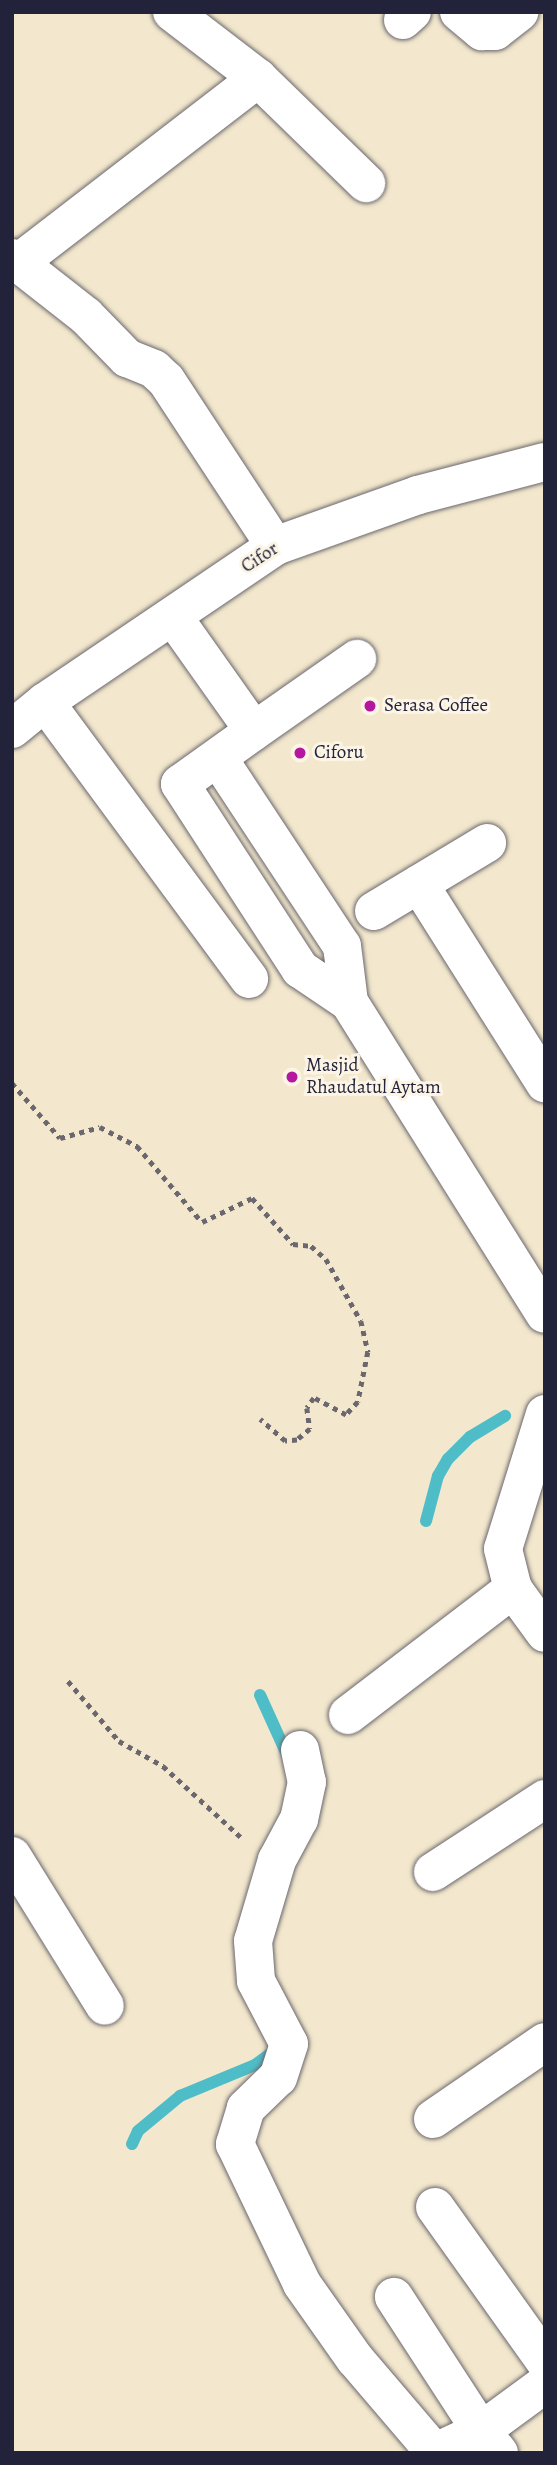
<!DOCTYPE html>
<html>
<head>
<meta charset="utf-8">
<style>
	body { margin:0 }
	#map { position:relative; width:557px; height:2465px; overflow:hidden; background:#f3e8cd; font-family:Alegreya,serif }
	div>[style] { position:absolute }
	.stream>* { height:12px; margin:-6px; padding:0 6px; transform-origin:6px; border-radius:6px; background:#4fbdc8 }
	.path>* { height:4.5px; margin-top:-2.25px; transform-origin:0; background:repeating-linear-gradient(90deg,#6b676e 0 5px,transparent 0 10px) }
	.roads { filter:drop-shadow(0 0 2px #6b676e) drop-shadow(0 0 2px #6b676e) }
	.minor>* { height:38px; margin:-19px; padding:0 19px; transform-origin:19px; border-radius:19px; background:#fff }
	.dots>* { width:19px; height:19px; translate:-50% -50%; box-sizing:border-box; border:4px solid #fcf5e5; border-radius:50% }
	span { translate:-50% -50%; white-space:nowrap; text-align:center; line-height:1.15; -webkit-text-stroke:6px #fcf5e5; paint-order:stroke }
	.street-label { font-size:19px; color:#22223b }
	.poi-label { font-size:19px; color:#22223b }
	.left { translate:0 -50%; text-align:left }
	.frame { position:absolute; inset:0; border:14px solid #22223b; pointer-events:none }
</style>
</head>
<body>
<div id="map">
	<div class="stream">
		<div style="left:426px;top:1521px;width:47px;rotate:-75.1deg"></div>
		<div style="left:438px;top:1476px;width:20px;rotate:-60deg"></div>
		<div style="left:448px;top:1459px;width:31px;rotate:-45deg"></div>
		<div style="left:470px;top:1437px;width:41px;rotate:-31deg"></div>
		<div style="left:260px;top:1695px;width:70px;rotate:65.6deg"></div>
		<div style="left:132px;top:2144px;width:14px;rotate:-65deg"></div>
		<div style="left:138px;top:2131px;width:55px;rotate:-39.8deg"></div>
		<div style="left:180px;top:2096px;width:81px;rotate:-22.5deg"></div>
		<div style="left:255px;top:2065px;width:24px;rotate:-36deg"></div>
	</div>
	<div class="path">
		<div style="left:12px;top:1083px;width:73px;rotate:48.9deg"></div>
		<div style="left:60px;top:1138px;width:41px;rotate:-15.4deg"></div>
		<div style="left:100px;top:1127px;width:42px;rotate:27.2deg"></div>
		<div style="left:137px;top:1146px;width:100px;rotate:49.5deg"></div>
		<div style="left:202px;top:1222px;width:55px;rotate:-25.6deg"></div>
		<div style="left:252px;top:1198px;width:62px;rotate:48.3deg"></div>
		<div style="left:293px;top:1244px;width:18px;rotate:6deg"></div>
		<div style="left:311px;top:1246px;width:20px;rotate:41deg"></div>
		<div style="left:326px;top:1259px;width:71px;rotate:60.6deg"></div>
		<div style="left:361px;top:1321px;width:32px;rotate:77deg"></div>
		<div style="left:368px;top:1352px;width:51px;rotate:101.3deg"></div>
		<div style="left:358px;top:1402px;width:18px;rotate:133deg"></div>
		<div style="left:346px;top:1415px;width:36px;rotate:-152deg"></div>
		<div style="left:314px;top:1398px;width:12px;rotate:125deg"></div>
		<div style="left:307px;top:1408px;width:21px;rotate:82deg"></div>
		<div style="left:310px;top:1429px;width:17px;rotate:140deg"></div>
		<div style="left:297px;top:1440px;width:12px;rotate:175deg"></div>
		<div style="left:285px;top:1441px;width:33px;rotate:-139deg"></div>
		<div style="left:68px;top:1681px;width:79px;rotate:49.6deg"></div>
		<div style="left:119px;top:1741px;width:51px;rotate:29.6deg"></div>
		<div style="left:163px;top:1766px;width:108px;rotate:42.4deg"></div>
	</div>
	<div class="roads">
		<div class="minor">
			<div style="left:172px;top:12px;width:108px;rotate:37.5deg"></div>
			<div style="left:258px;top:78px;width:151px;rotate:44.2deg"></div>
			<div style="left:459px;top:12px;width:30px;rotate:40deg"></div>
			<div style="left:482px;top:31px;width:13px"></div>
			<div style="left:495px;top:31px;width:31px;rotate:-38deg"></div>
			<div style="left:403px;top:20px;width:12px;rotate:-42deg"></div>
			<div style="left:12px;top:258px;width:94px;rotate:38.1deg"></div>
			<div style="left:86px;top:316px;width:59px;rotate:45.7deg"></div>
			<div style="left:127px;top:358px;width:29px;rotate:22deg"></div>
			<div style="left:154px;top:369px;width:16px;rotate:43deg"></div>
			<div style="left:166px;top:380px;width:199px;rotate:56.7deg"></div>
			<div style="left:18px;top:263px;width:303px;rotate:-37.6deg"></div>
			<div style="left:174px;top:618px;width:138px;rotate:54.7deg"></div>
			<div style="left:254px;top:731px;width:126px;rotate:-35deg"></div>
			<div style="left:45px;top:702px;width:344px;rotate:53.6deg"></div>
			<div style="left:12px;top:729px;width:43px;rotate:-39.3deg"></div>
			<div style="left:45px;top:702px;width:278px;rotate:-34.1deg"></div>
			<div style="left:275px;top:546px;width:152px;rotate:-19.6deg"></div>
			<div style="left:418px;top:495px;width:131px;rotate:-14.6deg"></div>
			<div style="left:254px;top:731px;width:91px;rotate:144.4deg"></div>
			<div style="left:180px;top:784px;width:221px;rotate:57deg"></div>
			<div style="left:300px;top:969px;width:59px;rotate:34deg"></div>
			<div style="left:218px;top:758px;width:225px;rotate:56.6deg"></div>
			<div style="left:342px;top:946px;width:56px;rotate:82.9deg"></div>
			<div style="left:349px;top:1002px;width:368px;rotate:57.9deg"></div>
			<div style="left:419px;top:884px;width:236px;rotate:57.7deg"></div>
			<div style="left:374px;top:911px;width:132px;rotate:-31deg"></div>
			<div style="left:545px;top:1414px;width:141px;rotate:107.3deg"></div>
			<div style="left:503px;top:1549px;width:41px;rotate:76deg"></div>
			<div style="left:513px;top:1589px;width:54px;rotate:54deg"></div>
			<div style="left:348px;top:1715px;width:208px;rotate:-37.4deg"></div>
			<div style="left:300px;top:1750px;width:33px;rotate:78deg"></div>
			<div style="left:307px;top:1782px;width:38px;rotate:102deg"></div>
			<div style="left:299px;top:1819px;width:47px;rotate:118.2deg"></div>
			<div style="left:277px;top:1860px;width:84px;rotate:106.5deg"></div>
			<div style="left:253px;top:1941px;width:40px;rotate:85.7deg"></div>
			<div style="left:256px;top:1981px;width:71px;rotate:62.4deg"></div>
			<div style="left:289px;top:2044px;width:35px;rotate:108deg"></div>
			<div style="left:278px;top:2077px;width:45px;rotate:135.9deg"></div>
			<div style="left:246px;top:2108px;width:38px;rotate:107deg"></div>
			<div style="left:235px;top:2144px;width:155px;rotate:64.4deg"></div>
			<div style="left:302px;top:2284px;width:92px;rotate:54.8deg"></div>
			<div style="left:355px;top:2359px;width:117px;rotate:49.5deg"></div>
			<div style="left:431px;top:2448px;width:9px;rotate:13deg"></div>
			<div style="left:440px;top:2450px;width:45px;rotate:-24.9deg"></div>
			<div style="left:481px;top:2431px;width:160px;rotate:-123deg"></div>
			<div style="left:12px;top:1856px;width:176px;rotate:58.2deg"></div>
			<div style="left:433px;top:1872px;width:134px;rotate:-33.1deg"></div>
			<div style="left:433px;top:2119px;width:136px;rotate:-34.5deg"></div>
			<div style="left:435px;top:2207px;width:189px;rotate:54.5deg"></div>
			<div style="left:499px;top:2453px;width:28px;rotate:-129deg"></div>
			<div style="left:481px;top:2431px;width:79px;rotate:-36.3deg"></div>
		</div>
	</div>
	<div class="dots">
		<div style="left:370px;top:706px;background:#b5179e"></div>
		<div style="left:300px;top:753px;background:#b5179e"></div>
		<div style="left:292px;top:1077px;background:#b5179e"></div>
	</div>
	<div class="street-label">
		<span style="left:260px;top:558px;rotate:-33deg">Cifor</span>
	</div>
	<div class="poi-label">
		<span class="left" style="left:384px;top:706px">Serasa Coffee</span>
		<span class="left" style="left:314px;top:753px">Ciforu</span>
		<span class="left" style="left:306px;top:1077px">Masjid<br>Rhaudatul Aytam</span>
	</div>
	<div class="frame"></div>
</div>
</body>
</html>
